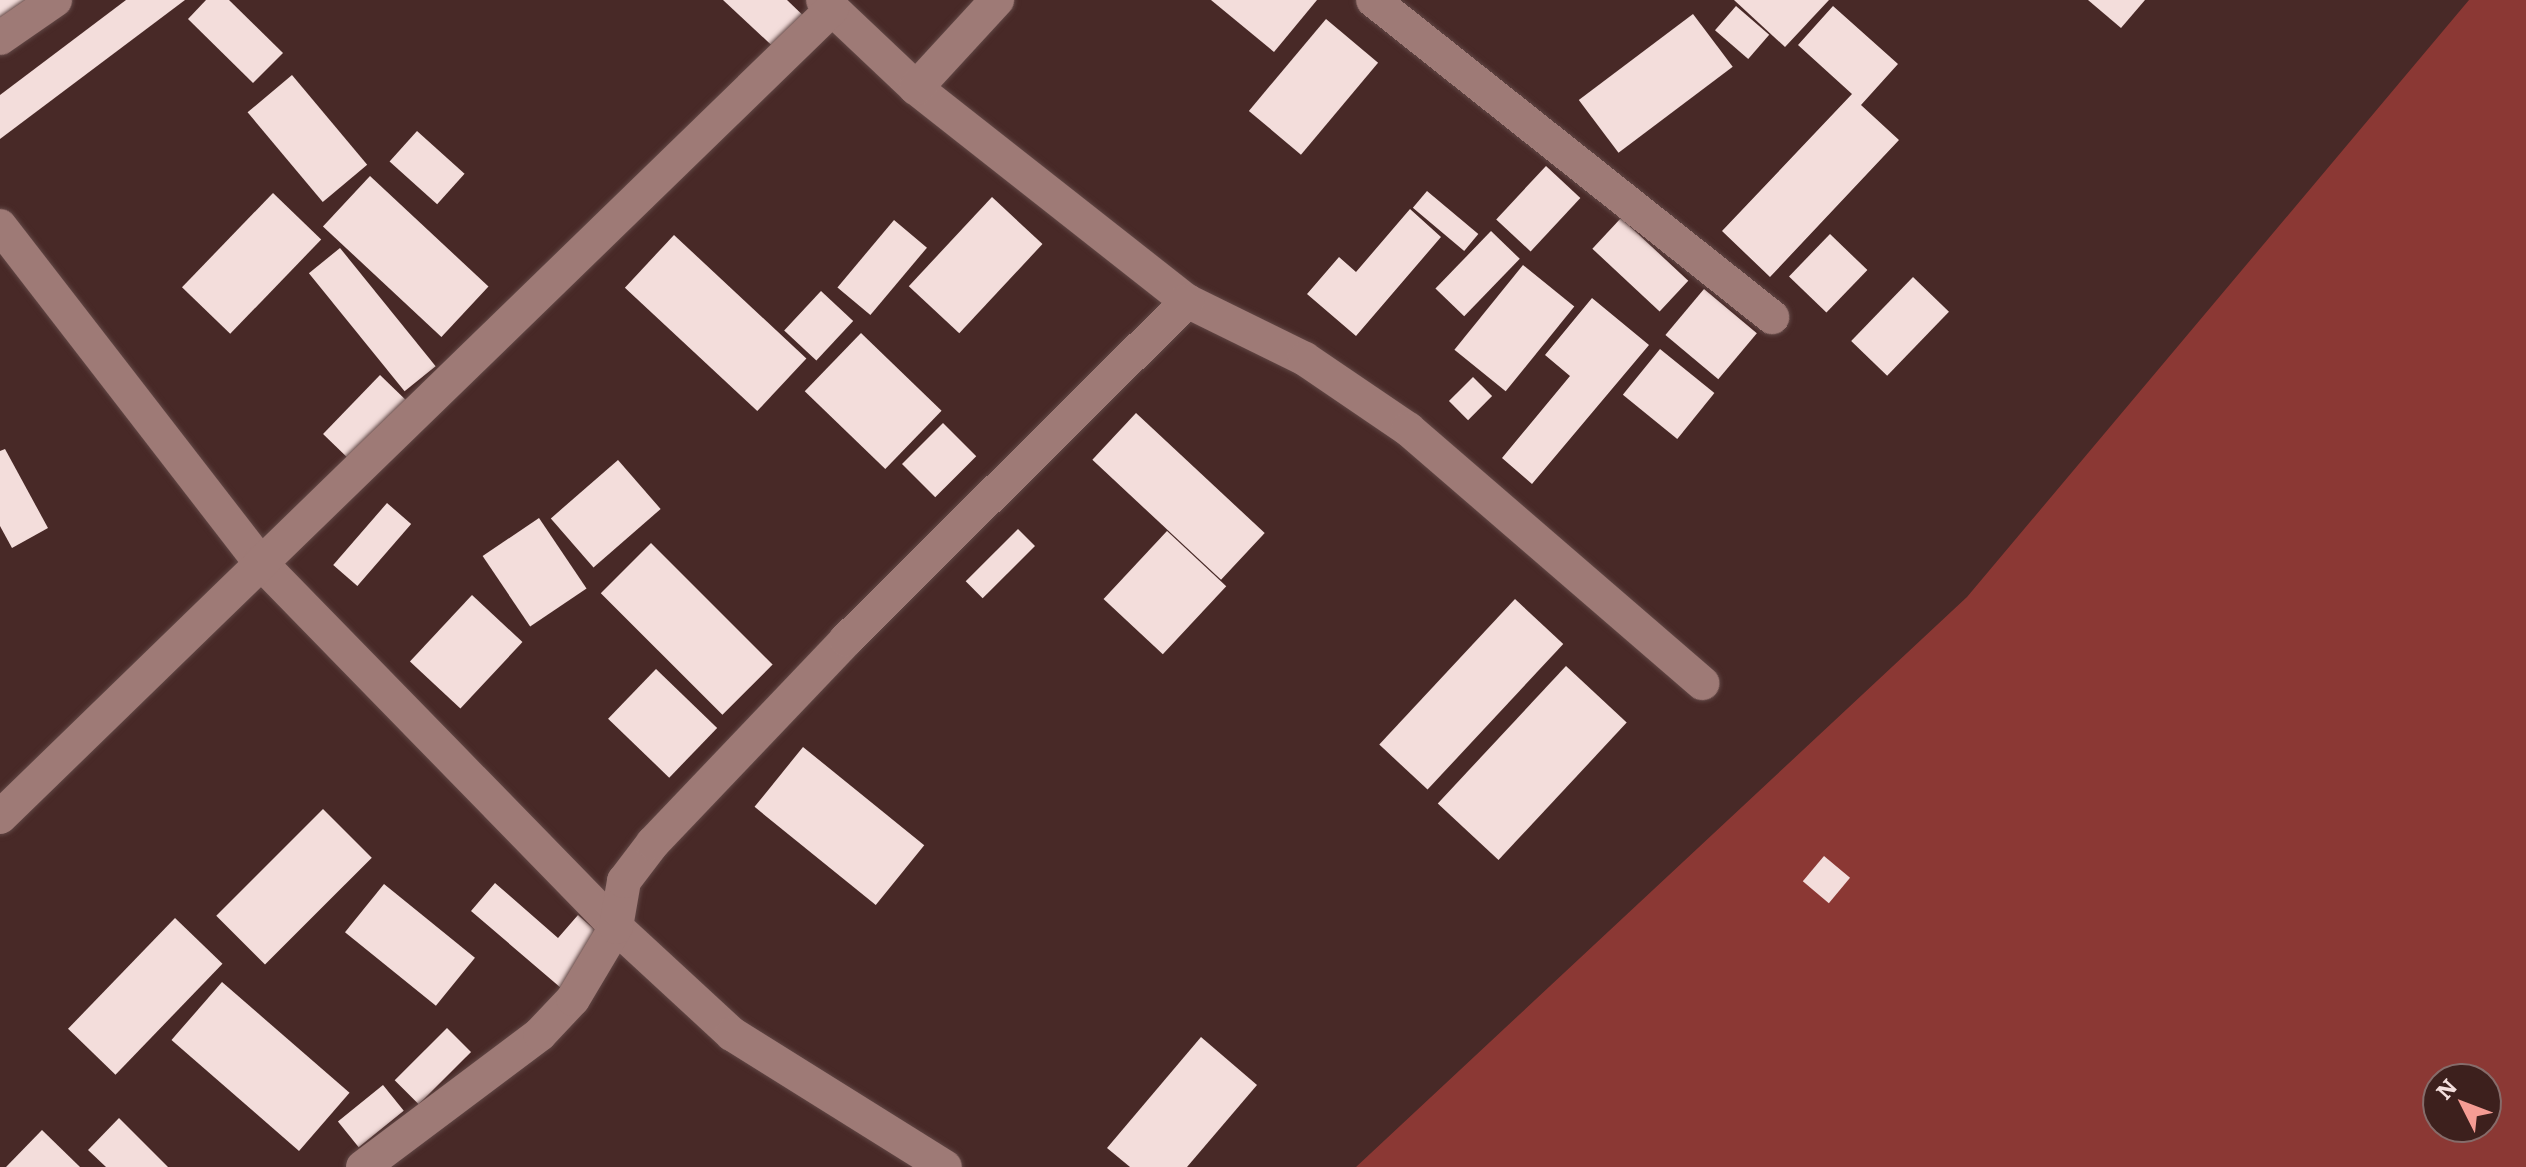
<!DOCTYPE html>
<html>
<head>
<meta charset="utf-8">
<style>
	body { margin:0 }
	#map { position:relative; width:2526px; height:1167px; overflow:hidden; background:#482927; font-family:Literata,serif }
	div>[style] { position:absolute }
	.green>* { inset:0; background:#8b3834 }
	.building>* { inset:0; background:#f3dddb; transform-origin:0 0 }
	.roads { filter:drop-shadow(0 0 2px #614745) drop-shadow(0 0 2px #614745) }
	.street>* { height:34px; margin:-17px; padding:0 17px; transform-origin:17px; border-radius:17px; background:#9e7a76 }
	span { translate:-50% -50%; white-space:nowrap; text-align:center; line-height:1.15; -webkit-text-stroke:8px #3d201d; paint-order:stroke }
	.north { position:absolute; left:2422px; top:1063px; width:80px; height:80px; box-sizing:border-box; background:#3d201d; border:2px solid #866c6a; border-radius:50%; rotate:312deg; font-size:22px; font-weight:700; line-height:32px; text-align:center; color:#f4dfdd }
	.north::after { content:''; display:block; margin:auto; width:28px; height:36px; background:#f59c94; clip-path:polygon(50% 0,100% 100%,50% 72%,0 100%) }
</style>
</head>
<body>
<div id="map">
	<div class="green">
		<div style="clip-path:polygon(evenodd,2469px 0,2526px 0,2526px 1167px,1356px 1167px,1967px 597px,2469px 0,2438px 1079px,2486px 1079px,2486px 1127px,2438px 1127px,2438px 1079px)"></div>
	</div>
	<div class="building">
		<div style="clip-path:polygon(0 0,38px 0,0 22px)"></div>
		<div style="clip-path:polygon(126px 0,185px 0,0 139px,0 95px)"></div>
		<div style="clip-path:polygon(206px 0,229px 0,283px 53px,253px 83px,188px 19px)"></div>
		<div style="clip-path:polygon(723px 0,787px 0,812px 24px,782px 55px)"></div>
		<div style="clip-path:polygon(1211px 0,1317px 0,1274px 52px)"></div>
		<div style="clip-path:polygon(1734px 0,1829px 0,1785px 47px)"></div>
		<div style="clip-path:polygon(2088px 0,2145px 0,2121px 28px)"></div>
		<div style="left:1736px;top:6px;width:44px;height:32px;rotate:41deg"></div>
		<div style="clip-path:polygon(1833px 6px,1898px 64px,1861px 105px,1899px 140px,1770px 277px,1722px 231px,1852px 94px,1798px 45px)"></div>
		<div style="left:1693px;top:14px;width:66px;height:143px;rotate:53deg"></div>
		<div style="left:1326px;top:19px;width:68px;height:120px;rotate:40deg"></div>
		<div style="left:292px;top:75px;width:117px;height:58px;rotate:50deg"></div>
		<div style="left:417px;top:131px;width:64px;height:41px;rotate:42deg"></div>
		<div style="left:1546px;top:166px;width:47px;height:73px;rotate:43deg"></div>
		<div style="left:370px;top:176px;width:162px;height:69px;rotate:43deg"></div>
		<div style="left:1427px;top:191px;width:67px;height:22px;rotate:40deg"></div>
		<div style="left:273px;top:193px;width:67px;height:131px;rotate:44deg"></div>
		<div style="left:992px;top:197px;width:69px;height:122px;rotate:43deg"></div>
		<div style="clip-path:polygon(1410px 209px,1441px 237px,1356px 336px,1307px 294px,1339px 257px,1356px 272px)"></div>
		<div style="left:1621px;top:218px;width:92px;height:42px;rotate:43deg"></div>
		<div style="left:894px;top:220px;width:43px;height:88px;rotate:40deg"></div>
		<div style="left:1491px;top:231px;width:40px;height:80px;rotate:44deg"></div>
		<div style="left:1830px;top:234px;width:52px;height:59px;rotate:44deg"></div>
		<div style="left:674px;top:235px;width:181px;height:72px;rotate:43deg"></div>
		<div style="left:340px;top:248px;width:152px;height:40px;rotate:51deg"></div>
		<div style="left:1523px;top:265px;width:66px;height:109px;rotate:39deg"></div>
		<div style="left:1913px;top:277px;width:50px;height:89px;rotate:44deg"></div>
		<div style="left:1704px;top:289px;width:69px;height:60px;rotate:40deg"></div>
		<div style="left:821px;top:291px;width:44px;height:54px;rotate:43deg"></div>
		<div style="clip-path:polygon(1592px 298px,1649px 345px,1532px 484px,1502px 458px,1570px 376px,1545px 355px)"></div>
		<div style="left:861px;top:333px;width:112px;height:81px;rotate:44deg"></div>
		<div style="left:1660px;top:349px;width:70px;height:59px;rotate:39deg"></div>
		<div style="left:380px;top:375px;width:37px;height:82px;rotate:44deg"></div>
		<div style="left:1473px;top:377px;width:27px;height:34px;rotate:45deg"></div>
		<div style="left:1136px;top:413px;width:176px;height:64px;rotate:43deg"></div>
		<div style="left:943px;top:423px;width:47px;height:58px;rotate:45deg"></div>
		<div style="clip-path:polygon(5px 449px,48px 528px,12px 548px,0 526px,0 451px)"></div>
		<div style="left:618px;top:460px;width:65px;height:89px;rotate:49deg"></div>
		<div style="left:387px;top:503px;width:32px;height:82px;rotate:41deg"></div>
		<div style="left:539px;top:518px;width:85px;height:68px;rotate:56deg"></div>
		<div style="left:1018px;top:529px;width:24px;height:74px;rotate:45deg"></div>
		<div style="left:1167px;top:531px;width:81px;height:93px;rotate:43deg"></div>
		<div style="left:651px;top:543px;width:172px;height:71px;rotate:45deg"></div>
		<div style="left:472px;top:595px;width:69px;height:91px;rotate:43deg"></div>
		<div style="left:1515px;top:599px;width:66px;height:199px;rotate:43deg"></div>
		<div style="left:1566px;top:666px;width:83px;height:188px;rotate:43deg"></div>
		<div style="left:656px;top:669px;width:85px;height:69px;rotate:44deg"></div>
		<div style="left:803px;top:747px;width:156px;height:77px;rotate:39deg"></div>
		<div style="left:323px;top:809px;width:69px;height:151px;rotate:45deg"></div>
		<div style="left:1824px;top:856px;width:34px;height:33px;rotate:40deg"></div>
		<div style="clip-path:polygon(495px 883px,558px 938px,578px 915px,605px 939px,561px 988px,471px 911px)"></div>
		<div style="left:384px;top:884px;width:117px;height:62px;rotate:39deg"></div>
		<div style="left:175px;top:918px;width:66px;height:154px;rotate:44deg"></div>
		<div style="left:222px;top:982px;width:169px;height:77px;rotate:41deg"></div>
		<div style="left:447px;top:1028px;width:34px;height:74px;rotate:45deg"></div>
		<div style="clip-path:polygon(1201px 1037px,1257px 1085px,1187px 1167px,1130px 1167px,1107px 1148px)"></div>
		<div style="left:383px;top:1085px;width:33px;height:58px;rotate:51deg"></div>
		<div style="clip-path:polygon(119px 1118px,168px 1167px,106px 1167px,88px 1150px)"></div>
		<div style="clip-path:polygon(42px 1130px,80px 1167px,6px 1167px)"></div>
	</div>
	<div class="roads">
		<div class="street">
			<div style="left:823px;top:0;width:128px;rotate:43.4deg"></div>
			<div style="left:916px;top:88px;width:345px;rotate:38.2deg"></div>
			<div style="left:1187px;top:301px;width:131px;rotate:26.2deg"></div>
			<div style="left:1305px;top:359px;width:125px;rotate:34.2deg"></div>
			<div style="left:1408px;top:429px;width:389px;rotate:40.8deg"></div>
			<div style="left:1373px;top:0;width:510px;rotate:38.47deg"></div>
			<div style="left:0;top:38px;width:67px;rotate:-34.6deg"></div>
			<div style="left:916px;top:88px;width:120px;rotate:-47.4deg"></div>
			<div style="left:0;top:226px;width:425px;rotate:52.3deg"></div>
			<div style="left:260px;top:562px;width:510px;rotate:45.72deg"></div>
			<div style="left:616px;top:927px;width:158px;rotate:42.7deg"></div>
			<div style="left:732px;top:1034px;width:251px;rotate:32deg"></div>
			<div style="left:0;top:817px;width:1160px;rotate:-44.16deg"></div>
			<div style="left:363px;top:1167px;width:221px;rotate:-36.9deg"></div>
			<div style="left:540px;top:1034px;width:48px;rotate:-46.7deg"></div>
			<div style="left:573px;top:999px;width:84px;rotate:-59.2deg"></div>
			<div style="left:616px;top:927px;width:47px;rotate:-80.1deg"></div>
			<div style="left:624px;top:881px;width:48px;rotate:-52.7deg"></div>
			<div style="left:653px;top:843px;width:280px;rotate:-46.4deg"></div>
			<div style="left:846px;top:640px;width:481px;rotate:-44.8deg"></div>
		</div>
	</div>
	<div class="north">N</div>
</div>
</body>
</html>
